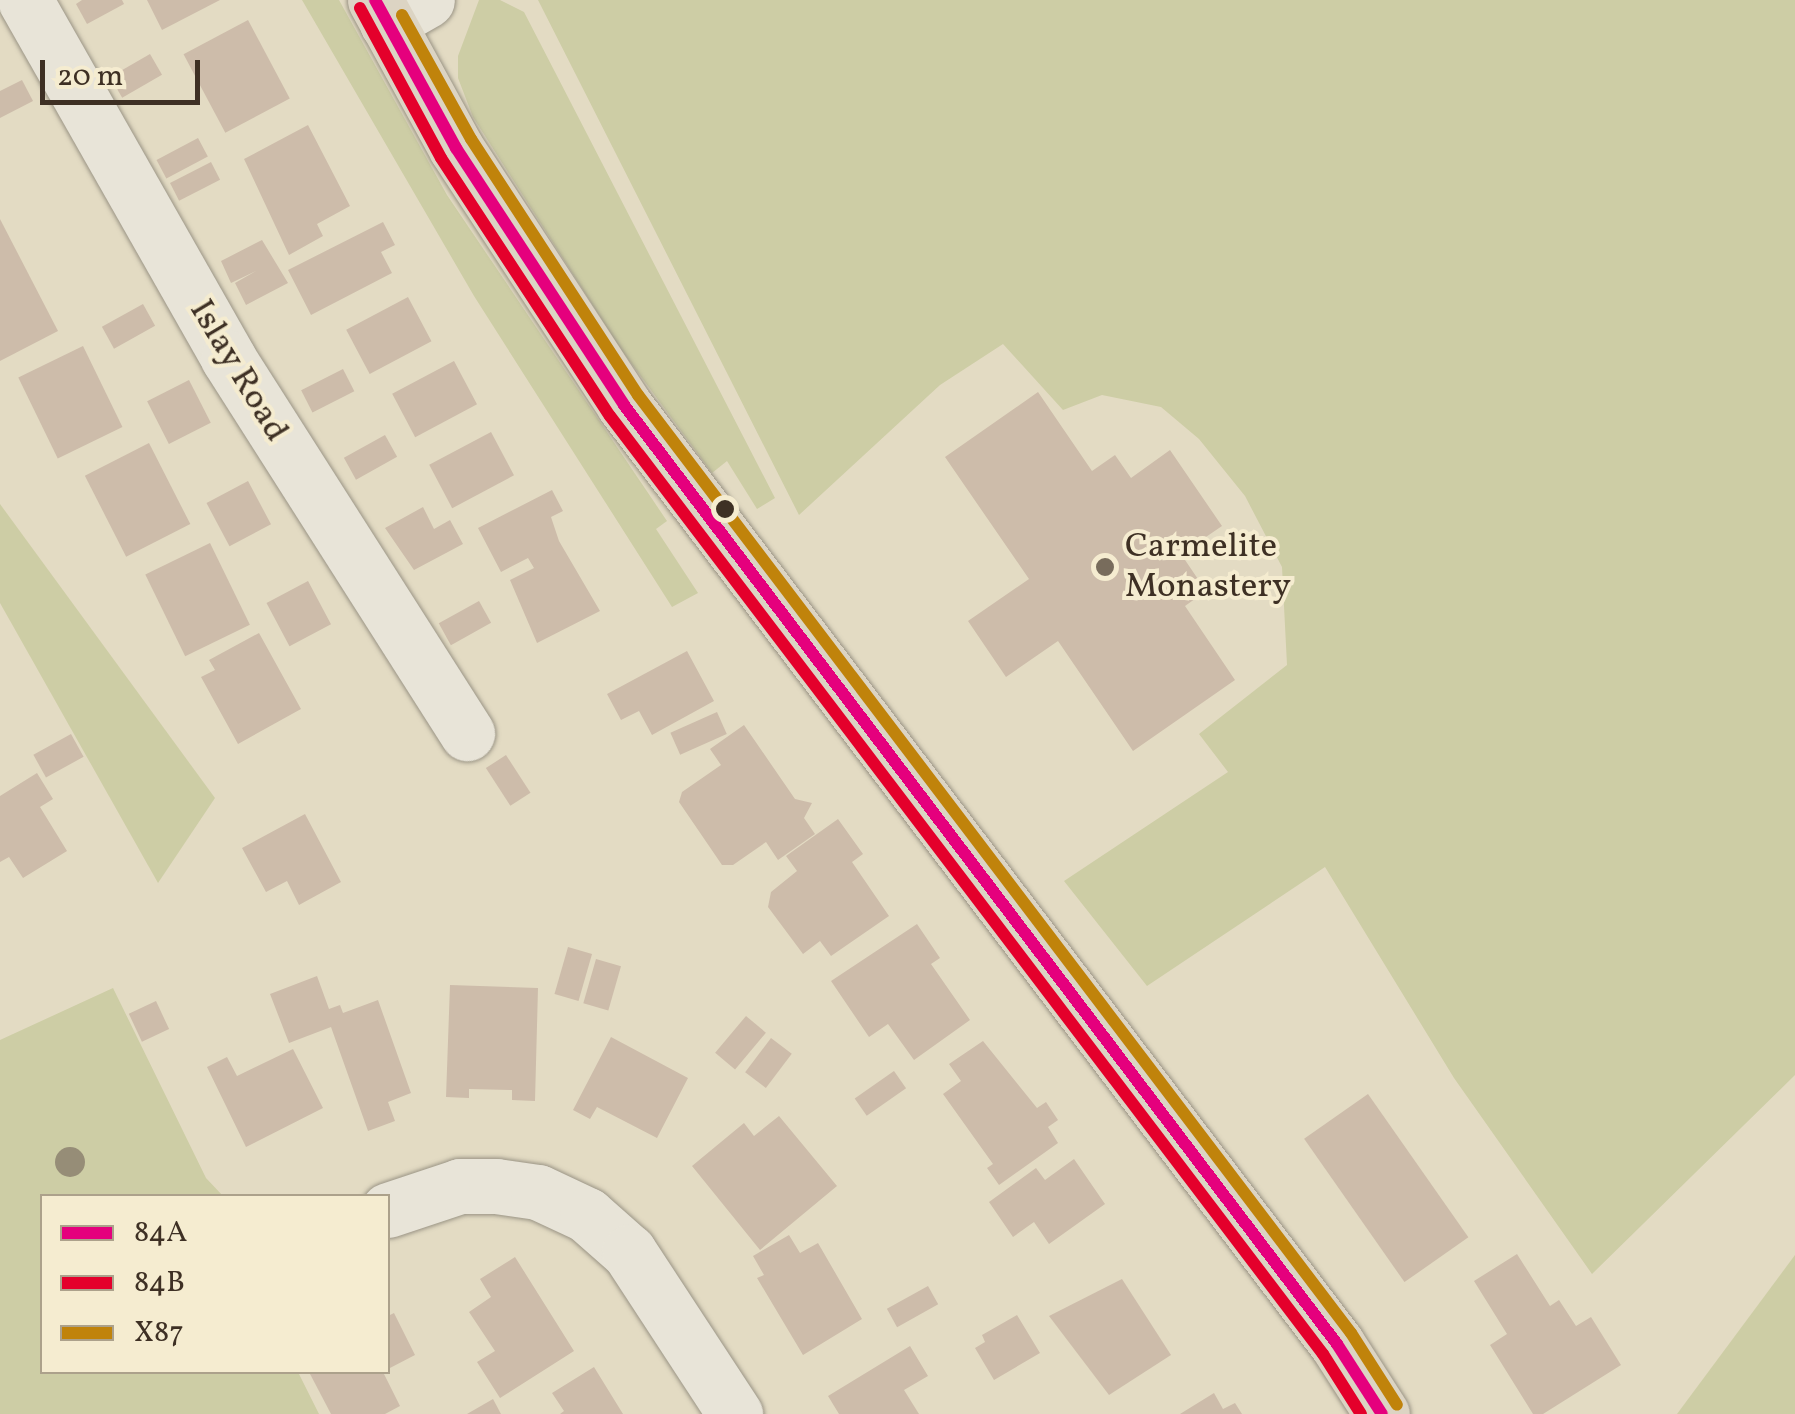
<!DOCTYPE html>
<html>
<head>
<meta charset="utf-8">
<style>
	body { margin:0 }
	#map { position:relative; width:1795px; height:1414px; overflow:hidden; background:#e3dbc3; font-family:Vollkorn,serif }
	div>[style] { position:absolute }
	.green>* { inset:0; background:#cdcda5 }
	.building>* { inset:0; background:#cdbcaa; transform-origin:0 0 }
	.roads { filter:drop-shadow(0 0 2px #9a9485) drop-shadow(0 0 2px #9a9485) }
	.minor>* { height:55px; margin:-27.5px; padding:0 27.5px; transform-origin:27.5px; border-radius:27.5px; background:#e8e4d8 }
	.major>* { height:55px; margin:-27.5px; padding:0 27.5px; transform-origin:27.5px; border-radius:27.5px; background:#dcd4c3 }
	.bus-1>* { height:12px; margin:-6px; padding:0 6px; transform-origin:6px; border-radius:6px; background:#e5007d }
	.bus-2>* { height:12px; margin:-6px; padding:0 6px; transform-origin:6px; border-radius:6px; background:#e4002b }
	.bus-3>* { height:12px; margin:-6px; padding:0 6px; transform-origin:6px; border-radius:6px; background:#c0830b }
	.trees>* { width:30px; height:30px; margin:-15px; border-radius:50%; background:#968d77 }
	.dots>* { width:28px; height:28px; translate:-50% -50%; box-sizing:border-box; border:5px solid #f5ecd0; border-radius:50% }
	span { translate:-50% -50%; white-space:nowrap; text-align:center; line-height:1.15; -webkit-text-stroke:8px #f5ecd0; paint-order:stroke }
	.street-label { font-size:35px; color:#3e3024 }
	.poi-label { font-size:35px; color:#3e3024 }
	.left { translate:0 -50%; text-align:left }
	.legend { position:absolute; left:40px; top:1194px; width:350px; height:180px; box-sizing:border-box; background:#f5ecd0; border:2px solid #aca18b; margin:0; padding:12px 18px; list-style:none; font-size:30px; color:#3e3024 }
	.legend li { display:flex; align-items:center; gap:20px; height:50px }
	.legend b { width:50px; border:2px solid #aca18b }
	.scale { position:absolute; left:40px; top:60px; width:160px; height:45px; box-sizing:border-box; border:5px solid #3e3024; border-top:0; padding-left:12px; font-size:30px; line-height:35px; white-space:nowrap; color:#3e3024; -webkit-text-stroke:8px #f5ecd0; paint-order:stroke }
</style>
</head>
<body>
<div id="map">
	<div class="green">
		<div style="clip-path:polygon(302px 0,339px 0,447px 195px,667px 521px,656px 529px,698px 593px,672px 607px,474px 296px)"></div>
		<div style="clip-path:polygon(479px 0,500px 0,524px 12px,775px 498px,757px 509px,727px 461px,712px 473px,620px 348px,473px 117px,458px 78px,458px 56px)"></div>
		<div style="clip-path:polygon(538px 0,1795px 0,1795px 1075px,1592px 1274px,1454px 1078px,1325px 867px,1147px 986px,1064px 881px,1228px 772px,1199px 734px,1287px 665px,1282px 567px,1245px 496px,1199px 439px,1161px 407px,1102px 395px,1063px 410px,1003px 344px,940px 385px,799px 515px)"></div>
		<div style="clip-path:polygon(0 504px,215px 798px,158px 883px,0 603px)"></div>
		<div style="clip-path:polygon(113px 988px,206px 1178px,223px 1196px,42px 1196px,42px 1372px,298px 1372px,319px 1414px,0 1414px,0 1040px)"></div>
		<div style="clip-path:polygon(1795px 1255px,1795px 1414px,1677px 1414px)"></div>
	</div>
	<div class="building">
		<div style="clip-path:polygon(82px 0,122px 0,124px 4px,87px 24px,76px 4px)"></div>
		<div style="clip-path:polygon(147px 0,220px 0,162px 30px)"></div>
		<div style="left:248px;top:20px;width:89px;height:73px;rotate:62deg"></div>
		<div style="left:150px;top:54px;width:24px;height:46px;rotate:60deg"></div>
		<div style="clip-path:polygon(22px 80px,33px 101px,0 118px,0 91px)"></div>
		<div style="clip-path:polygon(308px 125px,350px 206px,317px 224px,323px 236px,289px 255px,244px 159px)"></div>
		<div style="left:198px;top:138px;width:21px;height:47px;rotate:62deg"></div>
		<div style="left:211px;top:162px;width:20px;height:46px;rotate:63deg"></div>
		<div style="clip-path:polygon(0 219px,58px 331px,0 361px)"></div>
		<div style="clip-path:polygon(383px 222px,395px 245px,381px 252px,392px 273px,311px 315px,288px 270px)"></div>
		<div style="clip-path:polygon(262px 240px,288px 283px,246px 305px,235px 283px,256px 271px,231px 283px,221px 261px)"></div>
		<div style="left:408px;top:297px;width:50px;height:70px;rotate:62deg"></div>
		<div style="left:143px;top:304px;width:25px;height:47px;rotate:61deg"></div>
		<div style="left:83px;top:346px;width:90px;height:72px;rotate:64deg"></div>
		<div style="left:454px;top:361px;width:49px;height:70px;rotate:62deg"></div>
		<div style="left:343px;top:369px;width:25px;height:47px;rotate:63deg"></div>
		<div style="left:189px;top:380px;width:48px;height:47px;rotate:63deg"></div>
		<div style="clip-path:polygon(1038px 392px,1092px 471px,1115px 455px,1131px 478px,1170px 450px,1222px 526px,1181px 554px,1206px 591px,1185px 606px,1235px 680px,1133px 751px,1058px 641px,1006px 677px,968px 621px,1029px 579px,945px 457px)"></div>
		<div style="left:491px;top:432px;width:49px;height:70px;rotate:62deg"></div>
		<div style="left:385px;top:435px;width:25px;height:47px;rotate:61deg"></div>
		<div style="left:149px;top:443px;width:91px;height:72px;rotate:63deg"></div>
		<div style="left:248px;top:481px;width:49px;height:47px;rotate:62deg"></div>
		<div style="clip-path:polygon(552px 490px,563px 511px,551px 517px,559px 541px,600px 611px,537px 643px,510px 580px,534px 568px,528px 558px,501px 572px,478px 528px)"></div>
		<div style="clip-path:polygon(423px 507px,434px 529px,450px 520px,463px 544px,414px 570px,385px 528px)"></div>
		<div style="left:210px;top:543px;width:91px;height:72px;rotate:64deg"></div>
		<div style="left:308px;top:581px;width:49px;height:47px;rotate:62deg"></div>
		<div style="left:479px;top:601px;width:25px;height:46px;rotate:61deg"></div>
		<div style="clip-path:polygon(259px 633px,301px 709px,238px 744px,201px 677px,215px 670px,209px 660px)"></div>
		<div style="clip-path:polygon(687px 651px,714px 701px,652px 735px,639px 711px,621px 720px,607px 694px)"></div>
		<div style="left:717px;top:712px;width:24px;height:51px;rotate:66deg"></div>
		<div style="clip-path:polygon(744px 725px,795px 799px,812px 803px,804px 818px,815px 834px,778px 860px,766px 842px,733px 865px,722px 865px,679px 802px,682px 792px,721px 765px,710px 749px)"></div>
		<div style="left:71px;top:734px;width:26px;height:43px;rotate:61deg"></div>
		<div style="left:506px;top:755px;width:45px;height:24px;rotate:57deg"></div>
		<div style="clip-path:polygon(37px 773px,53px 799px,40px 807px,67px 851px,23px 878px,9px 857px,0 862px,0 796px)"></div>
		<div style="clip-path:polygon(305px 814px,341px 882px,299px 905px,287px 881px,266px 892px,242px 848px)"></div>
		<div style="clip-path:polygon(838px 819px,863px 854px,852px 862px,889px 916px,831px 956px,820px 941px,803px 954px,768px 907px,771px 892px,797px 871px,786px 856px)"></div>
		<div style="clip-path:polygon(917px 924px,940px 958px,931px 964px,970px 1020px,914px 1060px,888px 1024px,869px 1037px,831px 981px)"></div>
		<div style="left:568px;top:947px;width:25px;height:49px;rotate:16deg"></div>
		<div style="left:596px;top:959px;width:26px;height:46px;rotate:16deg"></div>
		<div style="clip-path:polygon(317px 976px,329px 1009px,340px 1005px,343px 1013px,378px 1000px,411px 1093px,388px 1102px,395px 1121px,368px 1131px,331px 1027px,289px 1043px,270px 994px)"></div>
		<div style="clip-path:polygon(450px 985px,538px 988px,535px 1101px,512px 1100px,512px 1090px,469px 1089px,469px 1098px,446px 1097px)"></div>
		<div style="left:156px;top:1001px;width:31px;height:30px;rotate:65deg"></div>
		<div style="left:746px;top:1016px;width:26px;height:48px;rotate:40deg"></div>
		<div style="clip-path:polygon(611px 1037px,688px 1078px,657px 1138px,597px 1107px,590px 1119px,573px 1110px)"></div>
		<div style="left:771px;top:1038px;width:26px;height:43px;rotate:37deg"></div>
		<div style="clip-path:polygon(983px 1041px,1037px 1108px,1046px 1102px,1058px 1120px,1048px 1127px,1058px 1143px,999px 1185px,987px 1168px,993px 1164px,943px 1094px,961px 1081px,949px 1064px)"></div>
		<div style="clip-path:polygon(293px 1049px,323px 1108px,246px 1147px,207px 1067px,227px 1057px,237px 1076px)"></div>
		<div style="left:894px;top:1071px;width:21px;height:48px;rotate:55deg"></div>
		<div style="left:1368px;top:1094px;width:175px;height:78px;rotate:55deg"></div>
		<div style="clip-path:polygon(779px 1116px,837px 1186px,760px 1250px,692px 1166px,744px 1123px,754px 1136px)"></div>
		<div style="clip-path:polygon(1074px 1159px,1105px 1204px,1049px 1244px,1034px 1222px,1013px 1237px,989px 1202px,1036px 1168px,1045px 1180px)"></div>
		<div style="clip-path:polygon(789px 1235px,800px 1253px,818px 1243px,862px 1319px,803px 1355px,757px 1278px,764px 1275px,753px 1256px)"></div>
		<div style="clip-path:polygon(1517px 1254px,1550px 1306px,1559px 1300px,1576px 1326px,1591px 1317px,1621px 1365px,1543px 1414px,1533px 1414px,1490px 1345px,1507px 1334px,1474px 1281px)"></div>
		<div style="clip-path:polygon(515px 1257px,574px 1351px,500px 1398px,477px 1362px,495px 1351px,469px 1312px,491px 1297px,480px 1279px)"></div>
		<div style="clip-path:polygon(1122px 1279px,1171px 1355px,1109px 1395px,1049px 1316px)"></div>
		<div style="left:928px;top:1286px;width:21px;height:47px;rotate:61deg"></div>
		<div style="clip-path:polygon(394px 1313px,415px 1355px,388px 1369px,388px 1316px)"></div>
		<div style="clip-path:polygon(1017px 1315px,1040px 1353px,994px 1380px,975px 1348px,985px 1342px,982px 1335px)"></div>
		<div style="clip-path:polygon(910px 1346px,928px 1376px,904px 1390px,919px 1414px,839px 1414px,828px 1396px)"></div>
		<div style="clip-path:polygon(594px 1367px,623px 1414px,560px 1414px,564px 1411px,552px 1393px)"></div>
		<div style="clip-path:polygon(309px 1372px,383px 1372px,400px 1406px,385px 1414px,331px 1414px)"></div>
		<div style="clip-path:polygon(1214px 1393px,1223px 1409px,1235px 1403px,1242px 1414px,1180px 1414px)"></div>
		<div style="clip-path:polygon(493px 1399px,501px 1414px,467px 1414px)"></div>
	</div>
	<div class="roads">
		<div class="minor">
			<div style="left:25px;top:0;width:412px;rotate:60.4deg"></div>
			<div style="left:228px;top:358px;width:445px;rotate:57.5deg"></div>
			<div style="left:387px;top:23px;width:46px;rotate:-29.9deg"></div>
			<div style="left:388px;top:1210px;width:76px;rotate:-18.4deg"></div>
			<div style="left:460px;top:1186px;width:36px"></div>
			<div style="left:496px;top:1186px;width:42px;rotate:8.1deg"></div>
			<div style="left:538px;top:1192px;width:54px;rotate:25.1deg"></div>
			<div style="left:587px;top:1215px;width:56px;rotate:41.4deg"></div>
			<div style="left:629px;top:1252px;width:194px;rotate:56.8deg"></div>
		</div>
		<div class="major">
			<div style="left:375px;top:0;width:169px;rotate:61.3deg"></div>
			<div style="left:456px;top:148px;width:307px;rotate:56.8deg"></div>
			<div style="left:624px;top:405px;width:1179px;rotate:52.79deg"></div>
			<div style="left:1337px;top:1344px;width:83px;rotate:57.3deg"></div>
		</div>
	</div>
	<div class="bus-1">
		<div style="left:375px;top:0;width:169px;rotate:61.3deg"></div>
		<div style="left:456px;top:148px;width:307px;rotate:56.8deg"></div>
		<div style="left:624px;top:405px;width:1179px;rotate:52.79deg"></div>
		<div style="left:1337px;top:1344px;width:83px;rotate:57.3deg"></div>
	</div>
	<div class="bus-2">
		<div style="left:360px;top:8px;width:170px;rotate:61.6deg"></div>
		<div style="left:441px;top:158px;width:308px;rotate:56.8deg"></div>
		<div style="left:610px;top:416px;width:1178px;rotate:52.76deg"></div>
		<div style="left:1323px;top:1354px;width:71px;rotate:57.7deg"></div>
	</div>
	<div class="bus-3">
		<div style="left:402px;top:15px;width:142px;rotate:60.9deg"></div>
		<div style="left:471px;top:139px;width:306px;rotate:56.9deg"></div>
		<div style="left:638px;top:395px;width:1178px;rotate:52.76deg"></div>
		<div style="left:1351px;top:1333px;width:85px;rotate:57.4deg"></div>
	</div>
	<div class="trees">
		<div style="left:70px;top:1162px"></div>
	</div>
	<div class="dots">
		<div style="left:725px;top:509px;background:#3e3024"></div>
		<div style="left:1105px;top:567px;background:#786c5c"></div>
	</div>
	<div class="street-label">
		<span style="left:238px;top:371px;rotate:59deg">Islay Road</span>
	</div>
	<div class="poi-label">
		<span class="left" style="left:1125px;top:567px">Carmelite<br>Monastery</span>
	</div>
	<ul class="legend">
	<li><b style="height:12px;background:#e5007d"></b>84A</li>
	<li><b style="height:12px;background:#e4002b"></b>84B</li>
	<li><b style="height:12px;background:#c0830b"></b>X87</li>
	</ul>
	<div class="scale">20 m</div>
</div>
</body>
</html>
